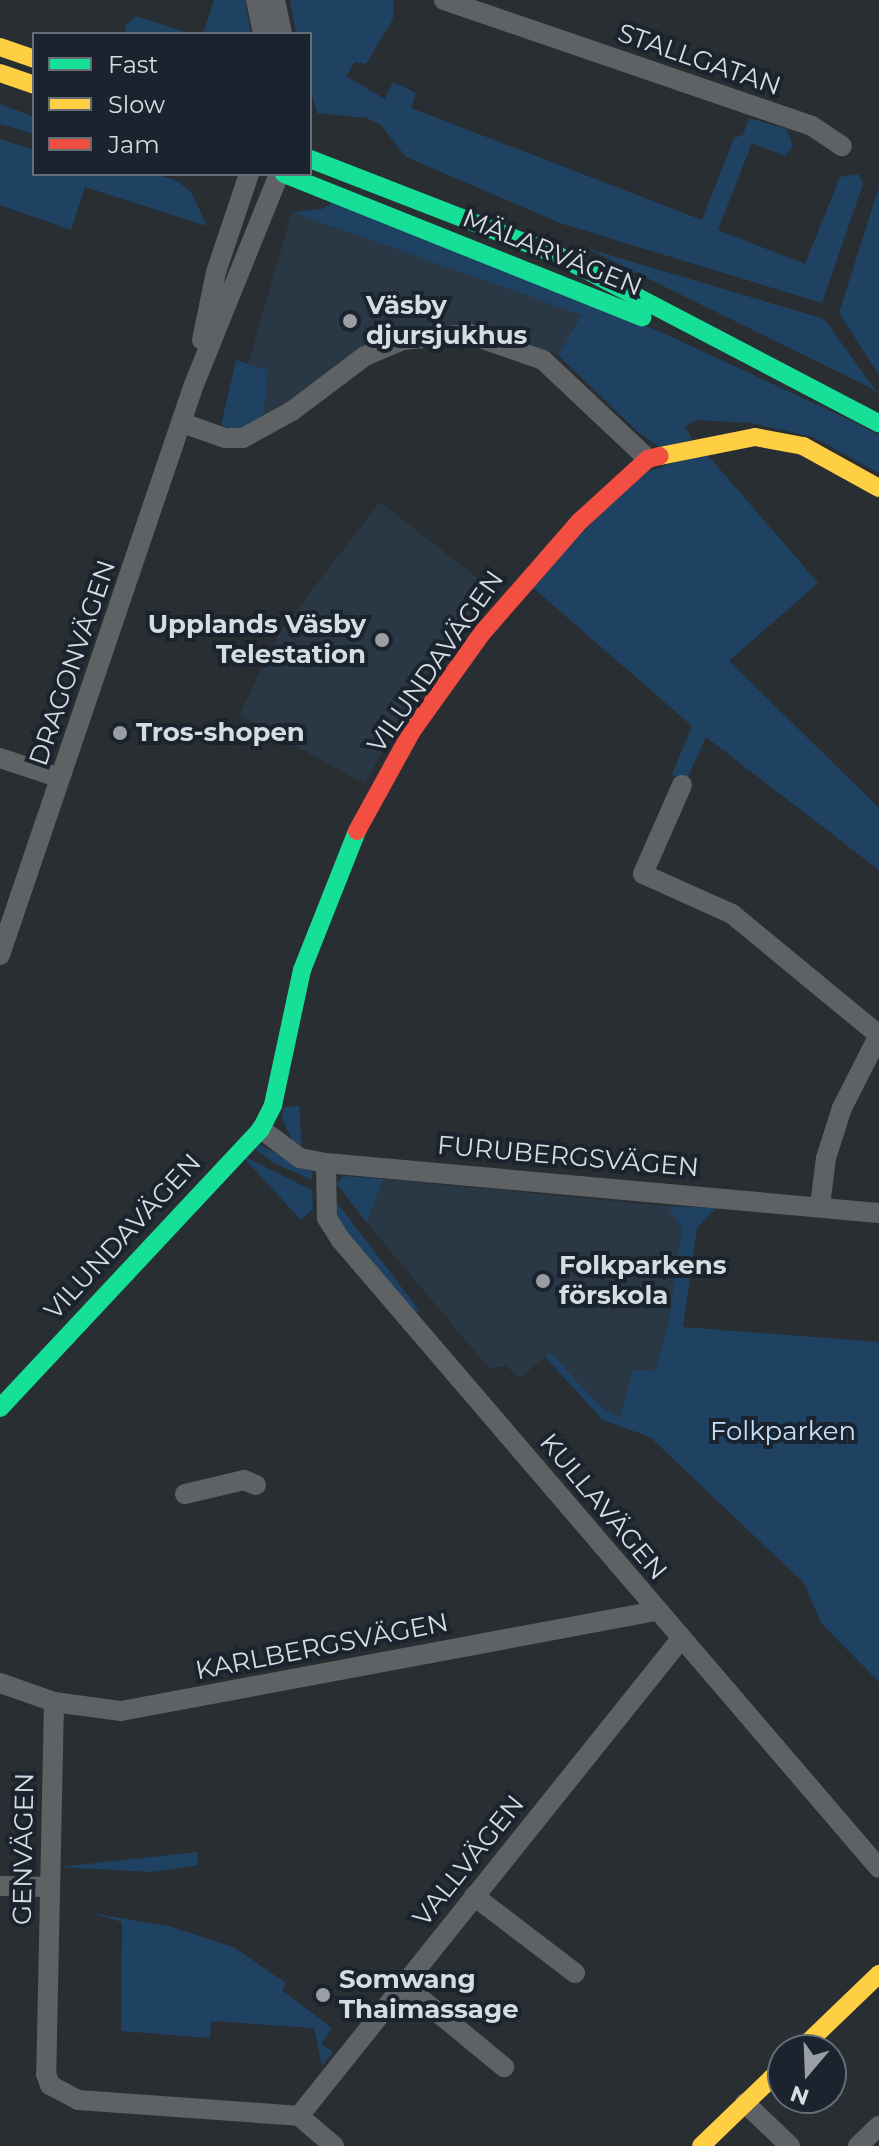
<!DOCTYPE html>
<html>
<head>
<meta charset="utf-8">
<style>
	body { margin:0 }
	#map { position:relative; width:879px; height:2146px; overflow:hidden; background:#292e33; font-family:Montserrat,sans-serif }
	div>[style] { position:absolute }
	.built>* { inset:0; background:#2a3744 }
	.green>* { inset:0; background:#1f4262 }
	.street>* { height:20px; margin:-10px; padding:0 10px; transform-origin:10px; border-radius:10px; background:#5f6264 }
	.fast>* { height:18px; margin:-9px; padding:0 9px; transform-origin:9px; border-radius:9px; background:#16e098 }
	.slow>* { height:18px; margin:-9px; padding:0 9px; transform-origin:9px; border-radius:9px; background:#ffcf43 }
	.jam>* { height:18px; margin:-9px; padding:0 9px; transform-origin:9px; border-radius:9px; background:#f24e42 }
	.dots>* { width:22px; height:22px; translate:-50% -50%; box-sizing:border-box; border:4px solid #1b242e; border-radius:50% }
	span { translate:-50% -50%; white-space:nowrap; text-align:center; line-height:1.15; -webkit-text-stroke:8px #1b242e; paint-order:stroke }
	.street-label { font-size:26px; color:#d5dce2 }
	.poi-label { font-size:26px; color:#d5dce2; font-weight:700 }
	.left { translate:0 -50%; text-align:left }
	.right { translate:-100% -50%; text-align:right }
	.park-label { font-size:26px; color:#c5e0fc }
	.legend { position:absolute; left:32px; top:32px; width:280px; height:144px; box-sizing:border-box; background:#1b242e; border:2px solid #656e76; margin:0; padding:10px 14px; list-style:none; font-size:24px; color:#d5dce2 }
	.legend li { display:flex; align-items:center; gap:16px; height:40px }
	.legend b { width:40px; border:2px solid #656e76 }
	.north { position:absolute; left:767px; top:2034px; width:80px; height:80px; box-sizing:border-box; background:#1b242e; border:2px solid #656e76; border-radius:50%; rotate:199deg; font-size:22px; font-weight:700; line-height:32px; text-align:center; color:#d5dce2 }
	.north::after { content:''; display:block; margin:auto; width:28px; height:36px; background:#999fa5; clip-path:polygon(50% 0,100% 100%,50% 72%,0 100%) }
</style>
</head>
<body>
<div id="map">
	<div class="built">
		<div style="clip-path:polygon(292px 212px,432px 259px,582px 315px,558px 355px,466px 323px,395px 332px,364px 346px,263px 421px,268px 370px,248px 364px)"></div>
		<div style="clip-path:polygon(380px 502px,489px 587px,412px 694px,365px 784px,239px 715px,279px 633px)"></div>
		<div style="clip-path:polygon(383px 1179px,667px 1206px,682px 1228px,668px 1325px,655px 1371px,620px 1417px,602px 1408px,550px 1353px,520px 1378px,506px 1366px,489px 1368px,367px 1223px)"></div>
	</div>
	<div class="green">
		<div style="clip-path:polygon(214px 0,245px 0,251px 34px,203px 34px)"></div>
		<div style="clip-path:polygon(290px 0,394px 0,393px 19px,366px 64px,355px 62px,346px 76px,385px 99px,393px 82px,416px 93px,411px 108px,702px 220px,734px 138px,743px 135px,749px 118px,787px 129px,793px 146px,785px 156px,752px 143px,718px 230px,805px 264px,840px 177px,858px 174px,863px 184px,822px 303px,560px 223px,406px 157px,381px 125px,367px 118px,317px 113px,310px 87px,310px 34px,296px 34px)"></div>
		<div style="clip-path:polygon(136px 16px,191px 34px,125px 34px,125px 26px)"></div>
		<div style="clip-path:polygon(0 104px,34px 117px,34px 134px,0 124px)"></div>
		<div style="clip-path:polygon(0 139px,34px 150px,34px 174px,155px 174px,177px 181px,191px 192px,207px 226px,85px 187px,71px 230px,0 205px)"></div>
		<div style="clip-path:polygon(879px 187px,879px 375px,839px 313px)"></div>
		<div style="clip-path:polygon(335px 201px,661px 332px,852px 421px,879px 435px,879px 473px,813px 437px,752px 423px,696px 420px,685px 426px,692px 440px,660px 447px,638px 432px,558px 355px,582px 315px,292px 212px,322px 209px)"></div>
		<div style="clip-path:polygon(586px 248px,824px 319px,879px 395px,871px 388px)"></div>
		<div style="clip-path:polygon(236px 360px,268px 370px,263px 421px,236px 430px,221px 425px)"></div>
		<div style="clip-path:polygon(705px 452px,818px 583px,729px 661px,879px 808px,879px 870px,706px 737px,686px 781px,672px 775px,692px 726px,531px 586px,638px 475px)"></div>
		<div style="clip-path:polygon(299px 1106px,302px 1146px,292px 1140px,282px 1118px,284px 1107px)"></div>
		<div style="clip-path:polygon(260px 1145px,312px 1171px,312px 1180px,274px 1163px,255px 1149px)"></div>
		<div style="clip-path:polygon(241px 1155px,312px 1190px,313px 1209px,301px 1220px)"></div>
		<div style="clip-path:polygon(343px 1176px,383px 1179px,367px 1223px,337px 1184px)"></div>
		<div style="clip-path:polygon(332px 1196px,419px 1310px,414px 1313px,339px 1224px)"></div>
		<div style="clip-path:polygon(667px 1206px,716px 1208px,697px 1228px,683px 1327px,879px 1342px,879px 1682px,821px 1623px,804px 1583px,650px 1437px,603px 1420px,545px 1357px,550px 1352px,602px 1408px,620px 1417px,633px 1370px,655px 1371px,668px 1325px,682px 1228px)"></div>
		<div style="clip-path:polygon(197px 1852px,198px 1865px,151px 1872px,60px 1867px)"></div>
		<div style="clip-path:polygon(91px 1913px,168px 1926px,233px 1947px,286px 1983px,282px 1990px,332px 2028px,321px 2044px,333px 2052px,322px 2066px,314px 2028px,211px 2021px,210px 2038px,121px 2031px,122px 1922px)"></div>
	</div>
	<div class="street">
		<div style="left:256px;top:0;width:35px;rotate:78deg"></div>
		<div style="left:275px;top:0;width:35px;rotate:78deg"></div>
		<div style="left:444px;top:0;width:389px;rotate:18.9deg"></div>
		<div style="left:812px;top:126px;width:36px;rotate:34deg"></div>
		<div style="left:202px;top:340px;width:69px;rotate:-78.4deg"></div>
		<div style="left:216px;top:272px;width:103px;rotate:-71.4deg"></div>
		<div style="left:182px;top:423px;width:46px;rotate:19.2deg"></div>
		<div style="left:225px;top:438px;width:18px"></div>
		<div style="left:243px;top:438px;width:56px;rotate:-28.9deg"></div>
		<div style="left:292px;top:411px;width:91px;rotate:-37deg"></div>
		<div style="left:365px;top:356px;width:41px;rotate:-22.8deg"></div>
		<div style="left:403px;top:340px;width:66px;rotate:-5.2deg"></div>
		<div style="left:469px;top:334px;width:78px;rotate:19.4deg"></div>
		<div style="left:543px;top:360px;width:144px;rotate:43.3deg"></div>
		<div style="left:0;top:758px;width:63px;rotate:18.4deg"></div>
		<div style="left:682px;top:785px;width:97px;rotate:113.7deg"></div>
		<div style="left:643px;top:874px;width:98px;rotate:24.2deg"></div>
		<div style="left:732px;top:914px;width:190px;rotate:39.5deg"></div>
		<div style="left:0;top:955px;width:600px;rotate:-71.23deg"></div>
		<div style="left:193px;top:387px;width:230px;rotate:-68deg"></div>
		<div style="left:261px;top:1129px;width:49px;rotate:36.6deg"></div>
		<div style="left:300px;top:1158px;width:26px;rotate:11deg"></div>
		<div style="left:326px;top:1163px;width:555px;rotate:5.17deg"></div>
		<div style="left:326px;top:1163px;width:55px;rotate:89deg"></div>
		<div style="left:327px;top:1218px;width:25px;rotate:58deg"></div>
		<div style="left:340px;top:1239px;width:828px;rotate:49.41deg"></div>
		<div style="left:820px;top:1206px;width:48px;rotate:-82.9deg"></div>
		<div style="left:826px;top:1158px;width:52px;rotate:-72.3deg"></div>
		<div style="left:842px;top:1108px;width:82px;rotate:-63.1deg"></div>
		<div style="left:185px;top:1494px;width:61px;rotate:-13.3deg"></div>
		<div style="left:244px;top:1480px;width:13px;rotate:23deg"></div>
		<div style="left:0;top:1683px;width:57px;rotate:19.4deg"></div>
		<div style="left:54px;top:1702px;width:68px;rotate:7.7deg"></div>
		<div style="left:121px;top:1711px;width:544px;rotate:-10.59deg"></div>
		<div style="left:54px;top:1702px;width:372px;rotate:91.2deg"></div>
		<div style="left:46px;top:2074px;width:12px;rotate:70deg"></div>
		<div style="left:50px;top:2085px;width:32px;rotate:28deg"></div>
		<div style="left:78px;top:2100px;width:222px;rotate:4.1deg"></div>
		<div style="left:299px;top:2116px;width:46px;rotate:40.6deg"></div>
		<div style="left:0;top:1886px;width:49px;rotate:1.2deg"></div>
		<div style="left:474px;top:1896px;width:127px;rotate:37.3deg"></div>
		<div style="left:403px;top:1984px;width:131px;rotate:39.4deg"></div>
		<div style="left:745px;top:2103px;width:62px;rotate:43.7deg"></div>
		<div style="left:299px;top:2116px;width:611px;rotate:-51.31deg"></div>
		<div style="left:858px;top:2146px;width:29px;rotate:-44deg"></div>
	</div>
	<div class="fast">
		<div style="left:310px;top:159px;width:265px;rotate:21.2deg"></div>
		<div style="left:557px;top:255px;width:363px;rotate:27.6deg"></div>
		<div style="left:284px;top:174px;width:386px;rotate:21.8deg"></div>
		<div style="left:0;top:1408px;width:382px;rotate:-46.9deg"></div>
		<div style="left:261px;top:1129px;width:27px;rotate:-63deg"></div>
		<div style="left:273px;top:1105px;width:138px;rotate:-77.9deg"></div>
		<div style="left:302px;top:970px;width:149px;rotate:-68.4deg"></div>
	</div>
	<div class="slow">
		<div style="left:0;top:47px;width:36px;rotate:19deg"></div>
		<div style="left:0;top:73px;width:36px;rotate:19deg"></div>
		<div style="left:660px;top:456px;width:97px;rotate:-11.3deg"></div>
		<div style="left:755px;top:437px;width:49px;rotate:10.6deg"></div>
		<div style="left:803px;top:446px;width:87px;rotate:28.9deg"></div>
		<div style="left:800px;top:2050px;width:110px;rotate:-43.9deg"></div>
		<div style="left:701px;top:2146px;width:114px;rotate:-43.9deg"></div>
	</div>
	<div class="jam">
		<div style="left:357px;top:831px;width:114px;rotate:-61.2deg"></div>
		<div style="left:412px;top:731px;width:122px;rotate:-54.4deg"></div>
		<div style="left:483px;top:632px;width:147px;rotate:-48.9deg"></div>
		<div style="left:580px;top:521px;width:92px;rotate:-42.4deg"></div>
		<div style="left:648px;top:459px;width:12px;rotate:-14deg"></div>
	</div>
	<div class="dots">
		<div style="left:350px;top:321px;background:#999fa5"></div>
		<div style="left:382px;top:640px;background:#999fa5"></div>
		<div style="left:120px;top:733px;background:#999fa5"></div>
		<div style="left:543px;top:1281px;background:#999fa5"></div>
		<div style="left:323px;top:1995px;background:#999fa5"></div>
	</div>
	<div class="street-label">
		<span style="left:699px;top:60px;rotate:19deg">STALLGATAN</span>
		<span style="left:552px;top:253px;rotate:22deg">MÄLARVÄGEN</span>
		<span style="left:436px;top:662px;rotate:-55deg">VILUNDAVÄGEN</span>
		<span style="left:73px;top:663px;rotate:-71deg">DRAGONVÄGEN</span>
		<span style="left:568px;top:1157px;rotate:5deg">FURUBERGSVÄGEN</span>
		<span style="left:123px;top:1237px;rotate:-47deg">VILUNDAVÄGEN</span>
		<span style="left:603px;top:1507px;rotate:50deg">KULLAVÄGEN</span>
		<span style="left:322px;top:1647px;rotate:-11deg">KARLBERGSVÄGEN</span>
		<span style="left:24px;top:1849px;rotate:-89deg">GENVÄGEN</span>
		<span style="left:469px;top:1861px;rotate:-51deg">VALLVÄGEN</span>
	</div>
	<div class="poi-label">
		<span class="left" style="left:366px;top:321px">Väsby<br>djursjukhus</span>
		<span class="right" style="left:366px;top:640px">Upplands Väsby<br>Telestation</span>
		<span class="left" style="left:136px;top:733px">Tros-shopen</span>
		<span class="left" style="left:559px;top:1281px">Folkparkens<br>förskola</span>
		<span class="left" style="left:339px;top:1995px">Somwang<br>Thaimassage</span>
	</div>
	<div class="park-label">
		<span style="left:783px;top:1432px">Folkparken</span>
	</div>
	<ul class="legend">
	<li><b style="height:10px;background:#16e098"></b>Fast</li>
	<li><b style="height:10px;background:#ffcf43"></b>Slow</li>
	<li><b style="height:10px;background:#f24e42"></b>Jam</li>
	</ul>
	<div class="north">N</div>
</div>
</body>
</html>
